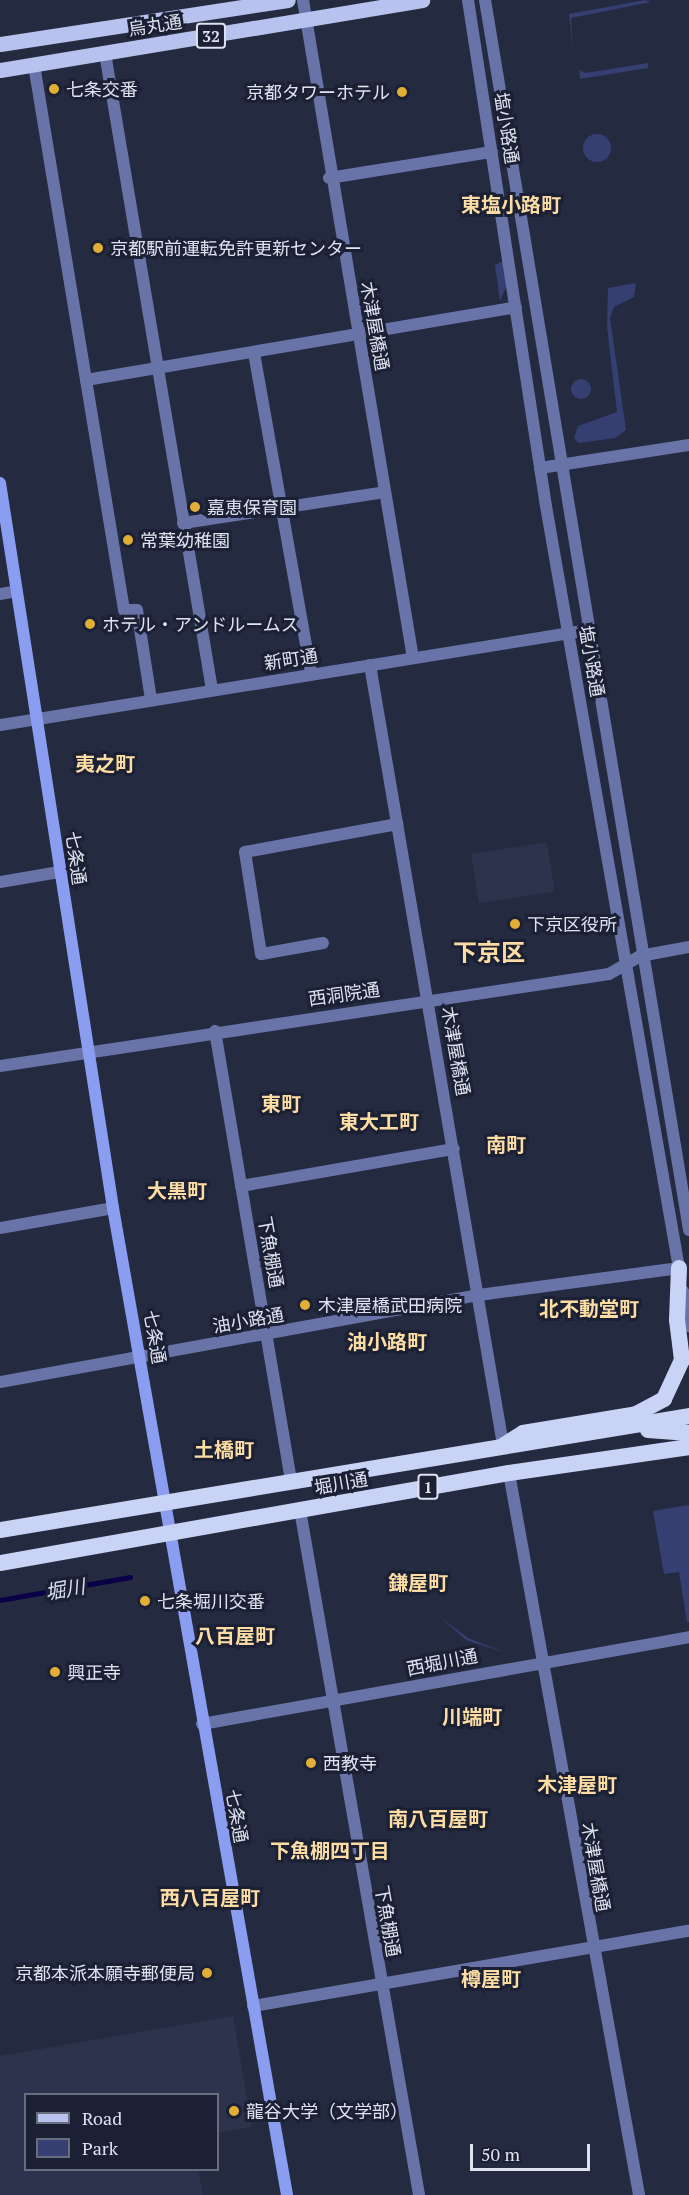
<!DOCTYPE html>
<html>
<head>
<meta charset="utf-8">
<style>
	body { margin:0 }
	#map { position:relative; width:689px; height:2195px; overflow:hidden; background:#242a3f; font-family:"PT Serif","Noto Sans JP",serif }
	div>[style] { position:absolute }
	.built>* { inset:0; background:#2d334d; transform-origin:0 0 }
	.green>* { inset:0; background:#353f72 }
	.round { border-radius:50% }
	.stream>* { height:4.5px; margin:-2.25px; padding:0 2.25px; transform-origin:2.25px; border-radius:2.25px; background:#0a0047 }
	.minor>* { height:12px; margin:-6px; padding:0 6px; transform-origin:6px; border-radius:6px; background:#6874a8 }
	.tertiary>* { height:12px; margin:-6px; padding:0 6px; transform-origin:6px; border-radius:6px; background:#6874a8 }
	.secondary>* { height:12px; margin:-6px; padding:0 6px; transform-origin:6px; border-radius:6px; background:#8a9df0 }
	.primary>* { height:15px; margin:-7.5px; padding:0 7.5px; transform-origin:7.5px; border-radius:7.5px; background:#b7c3ee }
	.trunk>* { height:16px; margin:-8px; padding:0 8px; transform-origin:8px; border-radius:8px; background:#c9d3f6 }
	.dots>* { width:16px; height:16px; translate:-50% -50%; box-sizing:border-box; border:3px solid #1b2034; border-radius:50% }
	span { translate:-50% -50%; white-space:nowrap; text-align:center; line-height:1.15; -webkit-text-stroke:6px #1b2034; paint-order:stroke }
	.shield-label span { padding:2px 4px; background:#1b2034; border:2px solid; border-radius:4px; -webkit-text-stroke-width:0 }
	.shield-label { font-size:16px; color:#dee2f0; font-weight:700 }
	.street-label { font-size:18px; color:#dee2f0 }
	.poi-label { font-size:18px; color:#dee2f0 }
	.left { translate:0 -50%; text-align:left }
	.right { translate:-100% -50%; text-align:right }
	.neighbourhood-label { font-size:20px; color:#fbdda4; font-weight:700 }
	.water-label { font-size:20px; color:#d6dcf1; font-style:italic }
	.district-label { font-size:24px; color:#fbdda4; font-weight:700 }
	.legend { position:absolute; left:24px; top:2093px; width:195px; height:78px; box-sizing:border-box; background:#1b2034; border:2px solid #696e7f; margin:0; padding:8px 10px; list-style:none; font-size:18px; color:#dee2f0 }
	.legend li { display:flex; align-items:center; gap:12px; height:30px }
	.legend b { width:30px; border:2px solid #696e7f }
	.scale { position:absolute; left:470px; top:2144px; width:120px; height:27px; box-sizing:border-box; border:3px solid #dee2f0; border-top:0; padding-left:8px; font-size:18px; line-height:21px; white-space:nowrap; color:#dee2f0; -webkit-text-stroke:4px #1b2034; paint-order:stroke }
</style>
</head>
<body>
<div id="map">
	<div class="built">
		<div style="left:547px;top:842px;width:50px;height:77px;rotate:81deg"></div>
		<div style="clip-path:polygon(233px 2016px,252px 2127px,218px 2133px,218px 2094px,26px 2094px,26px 2170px,198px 2170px,203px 2195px,0 2195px,0 2056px)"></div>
	</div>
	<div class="green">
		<div style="clip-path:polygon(645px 0,651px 2px,571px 18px,573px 52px,569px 14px)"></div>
		<div style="clip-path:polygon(648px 63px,648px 68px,580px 79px,579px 70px,586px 73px)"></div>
		<div class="round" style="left:583px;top:134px;width:28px;height:28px"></div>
		<div style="clip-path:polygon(503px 261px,507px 285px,500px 301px,495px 265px)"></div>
		<div style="clip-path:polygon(636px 283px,634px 297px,614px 307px,610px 318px,626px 430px,615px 438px,579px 443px,574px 438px,578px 426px,617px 412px,607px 327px,608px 288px)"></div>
		<div class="round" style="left:571px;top:379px;width:20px;height:20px"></div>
		<div style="clip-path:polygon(689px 1505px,689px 1622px,687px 1622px,679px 1572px,664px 1574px,653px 1511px)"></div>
		<div style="clip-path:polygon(439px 1616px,468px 1638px,506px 1653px,466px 1640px)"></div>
	</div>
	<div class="stream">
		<div style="left:0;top:1600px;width:132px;rotate:-10deg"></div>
	</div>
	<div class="minor">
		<div style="left:303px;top:0;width:667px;rotate:80.51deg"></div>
		<div style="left:105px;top:53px;width:646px;rotate:80.46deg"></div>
		<div style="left:34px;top:65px;width:552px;rotate:80.62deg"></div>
		<div style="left:124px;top:610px;width:13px"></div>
		<div style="left:137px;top:610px;width:90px;rotate:81.1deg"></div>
		<div style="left:329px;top:178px;width:165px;rotate:-9.1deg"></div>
		<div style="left:254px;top:353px;width:326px;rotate:79.9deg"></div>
		<div style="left:86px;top:380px;width:436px;rotate:-9.6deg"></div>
		<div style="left:183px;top:523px;width:204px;rotate:-8.7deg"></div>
		<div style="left:0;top:594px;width:17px;rotate:-10deg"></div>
		<div style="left:370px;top:665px;width:791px;rotate:80.32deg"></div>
		<div style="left:0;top:725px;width:38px;rotate:-9deg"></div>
		<div style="left:0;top:882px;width:60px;rotate:-9.6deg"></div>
		<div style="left:323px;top:943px;width:63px;rotate:169.9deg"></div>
		<div style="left:261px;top:954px;width:103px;rotate:-98.9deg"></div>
		<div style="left:245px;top:852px;width:155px;rotate:-10.4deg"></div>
		<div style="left:215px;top:1031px;width:455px;rotate:80.4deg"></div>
		<div style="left:241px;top:1186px;width:216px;rotate:-9.9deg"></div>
		<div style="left:0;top:1228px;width:115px;rotate:-10deg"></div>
		<div style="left:0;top:1382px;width:487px;rotate:-10.3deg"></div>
		<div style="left:479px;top:1295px;width:202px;rotate:-7.7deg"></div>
		<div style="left:509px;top:1473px;width:734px;rotate:79.79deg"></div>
		<div style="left:300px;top:1510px;width:695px;rotate:80.14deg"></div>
		<div style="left:202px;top:1724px;width:495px;rotate:-10.1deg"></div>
		<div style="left:253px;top:2006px;width:442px;rotate:-9.8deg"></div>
	</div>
	<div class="tertiary">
		<div style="left:468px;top:0;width:512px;rotate:81.24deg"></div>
		<div style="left:546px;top:506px;width:780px;rotate:80.1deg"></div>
		<div style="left:485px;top:0;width:1247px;rotate:80.58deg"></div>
		<div style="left:540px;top:468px;width:151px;rotate:-8.8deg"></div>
		<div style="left:38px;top:719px;width:558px;rotate:-9.18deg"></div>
		<div style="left:0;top:1066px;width:616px;rotate:-8.59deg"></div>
		<div style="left:609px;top:974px;width:36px;rotate:-30deg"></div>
		<div style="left:640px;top:956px;width:50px;rotate:-10.4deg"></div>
		<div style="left:683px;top:1291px;width:36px;rotate:80deg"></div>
	</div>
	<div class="secondary">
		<div style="left:0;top:483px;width:734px;rotate:81.14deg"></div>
		<div style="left:113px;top:1208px;width:1002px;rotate:80deg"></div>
	</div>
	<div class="primary">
		<div style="left:0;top:44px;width:291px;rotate:-8.7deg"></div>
		<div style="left:0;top:70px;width:428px;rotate:-9.4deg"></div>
	</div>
	<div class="trunk">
		<div style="left:648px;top:1430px;width:41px;rotate:4.2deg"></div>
		<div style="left:504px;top:1445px;width:22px;rotate:-32deg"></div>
		<div style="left:523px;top:1433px;width:115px;rotate:-9.5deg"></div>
		<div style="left:636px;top:1414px;width:32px;rotate:-28deg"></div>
		<div style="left:664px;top:1399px;width:43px;rotate:-65.2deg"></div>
		<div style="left:682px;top:1360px;width:40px;rotate:-97.1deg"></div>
		<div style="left:677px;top:1320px;width:52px;rotate:-87.8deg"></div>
		<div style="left:0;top:1530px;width:698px;rotate:-9.39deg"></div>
		<div style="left:0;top:1563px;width:517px;rotate:-10.03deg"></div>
		<div style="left:509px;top:1473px;width:182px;rotate:-8.2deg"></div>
	</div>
	<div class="dots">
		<div style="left:54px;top:89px;background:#e3ae35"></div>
		<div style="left:402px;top:92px;background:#e3ae35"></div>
		<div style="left:98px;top:248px;background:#e3ae35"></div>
		<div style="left:195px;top:507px;background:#e3ae35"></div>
		<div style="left:128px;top:540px;background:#e3ae35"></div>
		<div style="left:90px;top:624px;background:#e3ae35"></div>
		<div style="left:515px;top:924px;background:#e3ae35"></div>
		<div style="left:305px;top:1305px;background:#e3ae35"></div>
		<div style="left:145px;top:1601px;background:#e3ae35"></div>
		<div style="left:55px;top:1672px;background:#e3ae35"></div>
		<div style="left:311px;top:1763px;background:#e3ae35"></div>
		<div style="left:207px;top:1973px;background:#e3ae35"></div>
		<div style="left:234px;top:2111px;background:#e3ae35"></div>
	</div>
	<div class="shield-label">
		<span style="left:211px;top:36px">32</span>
		<span style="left:428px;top:1487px">1</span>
	</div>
	<div class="street-label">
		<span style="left:155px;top:25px;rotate:-9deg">烏丸通</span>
		<span style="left:507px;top:128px;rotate:81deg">塩小路通</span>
		<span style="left:375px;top:326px;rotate:80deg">木津屋橋通</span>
		<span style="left:291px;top:659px;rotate:-9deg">新町通</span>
		<span style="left:592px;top:661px;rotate:80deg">塩小路通</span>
		<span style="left:76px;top:858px;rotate:82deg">七条通</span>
		<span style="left:344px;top:994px;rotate:-8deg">西洞院通</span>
		<span style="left:456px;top:1051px;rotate:80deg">木津屋橋通</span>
		<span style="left:271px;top:1252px;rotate:80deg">下魚棚通</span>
		<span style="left:248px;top:1320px;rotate:-10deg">油小路通</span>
		<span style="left:155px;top:1337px;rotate:80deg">七条通</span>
		<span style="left:341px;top:1483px;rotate:-10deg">堀川通</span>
		<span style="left:442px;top:1662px;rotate:-11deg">西堀川通</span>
		<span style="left:237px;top:1816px;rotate:80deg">七条通</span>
		<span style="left:596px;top:1867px;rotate:80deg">木津屋橋通</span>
		<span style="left:388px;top:1921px;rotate:80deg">下魚棚通</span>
	</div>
	<div class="poi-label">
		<span class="left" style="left:66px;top:89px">七条交番</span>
		<span class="right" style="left:390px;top:92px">京都タワーホテル</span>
		<span class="left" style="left:110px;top:248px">京都駅前運転免許更新センター</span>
		<span class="left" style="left:207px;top:507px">嘉恵保育園</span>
		<span class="left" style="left:140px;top:540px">常葉幼稚園</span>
		<span class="left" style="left:102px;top:624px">ホテル・アンドルームス</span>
		<span class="left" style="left:527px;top:924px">下京区役所</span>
		<span class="left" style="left:318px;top:1305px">木津屋橋武田病院</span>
		<span class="left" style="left:157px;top:1601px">七条堀川交番</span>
		<span class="left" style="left:67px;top:1672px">興正寺</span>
		<span class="left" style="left:323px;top:1763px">西教寺</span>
		<span class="right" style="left:195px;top:1973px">京都本派本願寺郵便局</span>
		<span class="left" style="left:246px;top:2111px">龍谷大学（文学部）</span>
	</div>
	<div class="neighbourhood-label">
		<span style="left:511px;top:204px">東塩小路町</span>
		<span style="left:105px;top:763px">夷之町</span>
		<span style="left:281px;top:1103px">東町</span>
		<span style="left:379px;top:1121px">東大工町</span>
		<span style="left:506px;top:1144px">南町</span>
		<span style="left:177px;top:1190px">大黒町</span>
		<span style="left:589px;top:1308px">北不動堂町</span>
		<span style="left:387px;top:1341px">油小路町</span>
		<span style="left:224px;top:1449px">土橋町</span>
		<span style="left:418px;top:1582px">鎌屋町</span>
		<span style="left:235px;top:1635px">八百屋町</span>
		<span style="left:472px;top:1716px">川端町</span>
		<span style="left:577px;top:1784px">木津屋町</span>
		<span style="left:438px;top:1818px">南八百屋町</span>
		<span style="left:330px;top:1850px">下魚棚四丁目</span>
		<span style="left:210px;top:1897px">西八百屋町</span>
		<span style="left:491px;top:1978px">樽屋町</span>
	</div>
	<div class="water-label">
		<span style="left:65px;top:1589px;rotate:-10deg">堀川</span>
	</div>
	<div class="district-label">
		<span style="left:489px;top:953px">下京区</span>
	</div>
	<ul class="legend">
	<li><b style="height:8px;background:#b7c3ee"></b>Road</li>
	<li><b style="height:16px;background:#353f72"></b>Park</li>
	</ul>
	<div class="scale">50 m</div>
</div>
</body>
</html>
